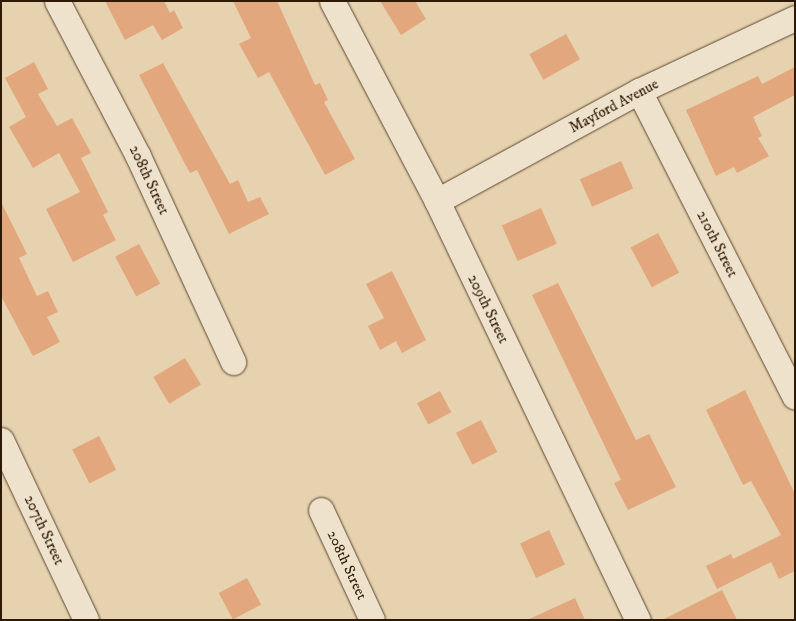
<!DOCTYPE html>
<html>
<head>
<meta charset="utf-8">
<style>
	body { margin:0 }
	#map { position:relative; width:796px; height:621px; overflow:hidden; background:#e7d2b0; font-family:"IM FELL DW Pica",serif }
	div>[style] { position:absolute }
	.building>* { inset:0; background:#e2a77d; transform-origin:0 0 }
	.roads { filter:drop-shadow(0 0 1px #5c4830) drop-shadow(0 0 1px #5c4830) }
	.minor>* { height:25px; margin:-12.5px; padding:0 12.5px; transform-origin:12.5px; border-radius:12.5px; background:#efe2cc }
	span { translate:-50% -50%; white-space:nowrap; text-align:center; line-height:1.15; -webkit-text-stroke:4px #efe2cc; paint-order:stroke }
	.street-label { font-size:15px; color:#2d1a05 }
	.frame { position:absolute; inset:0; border:2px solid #2d1a05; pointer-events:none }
</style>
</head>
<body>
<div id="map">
	<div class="building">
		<div style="clip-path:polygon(105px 1px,164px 1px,170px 13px,174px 10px,183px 28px,162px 40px,153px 25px,125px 40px)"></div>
		<div style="clip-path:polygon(233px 1px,277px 1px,315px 85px,320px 83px,328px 100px,324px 102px,355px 159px,325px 175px,269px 72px,258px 78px,239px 44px,251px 38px)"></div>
		<div style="clip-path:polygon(380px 1px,415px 1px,426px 19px,401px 35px)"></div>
		<div style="left:566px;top:34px;width:29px;height:42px;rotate:61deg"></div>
		<div style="clip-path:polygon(34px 62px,48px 89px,38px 94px,57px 126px,72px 118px,91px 153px,81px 158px,108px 212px,103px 215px,116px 240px,73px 262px,46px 209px,80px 192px,59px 153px,33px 168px,9px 127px,26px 117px,5px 78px)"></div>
		<div style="clip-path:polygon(163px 63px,230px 184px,238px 180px,248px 202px,260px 197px,269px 214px,229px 234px,197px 170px,190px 173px,185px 164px,139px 75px)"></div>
		<div style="clip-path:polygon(795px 67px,795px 95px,753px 117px,762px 136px,758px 138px,769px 156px,737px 173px,734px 167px,716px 176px,686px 110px,758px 76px,762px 84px)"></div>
		<div style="left:621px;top:161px;width:30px;height:45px;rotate:66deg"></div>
		<div style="clip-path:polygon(1px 202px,27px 254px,19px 258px,37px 296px,48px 291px,58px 312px,47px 317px,60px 342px,33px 356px,1px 296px)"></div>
		<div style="left:541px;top:208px;width:39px;height:43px;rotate:66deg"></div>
		<div style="left:658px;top:233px;width:45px;height:31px;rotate:62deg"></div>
		<div style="left:139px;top:244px;width:45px;height:27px;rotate:62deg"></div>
		<div style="clip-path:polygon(392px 271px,426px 340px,402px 353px,396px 341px,380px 350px,368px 326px,384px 318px,366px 284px)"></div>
		<div style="clip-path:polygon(558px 283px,636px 440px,649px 434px,676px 487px,628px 510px,614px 483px,621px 480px,532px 295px)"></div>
		<div style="left:185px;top:358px;width:31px;height:37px;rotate:59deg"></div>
		<div style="clip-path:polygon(745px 390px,795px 494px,795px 571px,779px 579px,771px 562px,717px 589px,706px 566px,731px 554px,733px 559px,781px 535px,751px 481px,743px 485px,706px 410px)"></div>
		<div style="left:440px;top:391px;width:24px;height:26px;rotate:62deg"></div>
		<div style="left:481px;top:420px;width:36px;height:28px;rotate:63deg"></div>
		<div style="left:99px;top:436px;width:38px;height:30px;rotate:63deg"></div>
		<div style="left:549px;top:530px;width:38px;height:32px;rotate:65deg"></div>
		<div style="left:247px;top:578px;width:30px;height:32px;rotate:62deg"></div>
		<div style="clip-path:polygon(722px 590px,737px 620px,662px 620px)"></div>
		<div style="clip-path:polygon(575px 598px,585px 620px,527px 620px)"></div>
	</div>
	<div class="roads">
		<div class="minor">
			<div style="left:57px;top:1px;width:175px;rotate:62.4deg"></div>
			<div style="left:138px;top:156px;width:227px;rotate:65.2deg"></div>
			<div style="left:332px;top:1px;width:226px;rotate:62.3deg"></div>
			<div style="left:437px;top:201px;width:465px;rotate:64.4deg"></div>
			<div style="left:639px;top:91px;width:343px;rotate:63deg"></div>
			<div style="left:437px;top:201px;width:230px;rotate:-28.6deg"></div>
			<div style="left:639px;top:91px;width:172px;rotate:-25.1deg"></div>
			<div style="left:1px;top:440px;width:199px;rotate:64.7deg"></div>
			<div style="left:321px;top:510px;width:121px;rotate:65.1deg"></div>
		</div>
	</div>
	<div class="street-label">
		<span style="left:614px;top:106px;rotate:-28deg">Mayford Avenue</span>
		<span style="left:149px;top:180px;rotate:65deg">208th Street</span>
		<span style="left:717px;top:244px;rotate:63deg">210th Street</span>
		<span style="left:488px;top:309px;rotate:64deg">209th Street</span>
		<span style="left:44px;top:530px;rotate:65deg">207th Street</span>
		<span style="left:347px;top:565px;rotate:65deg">208th Street</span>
	</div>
	<div class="frame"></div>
</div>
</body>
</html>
